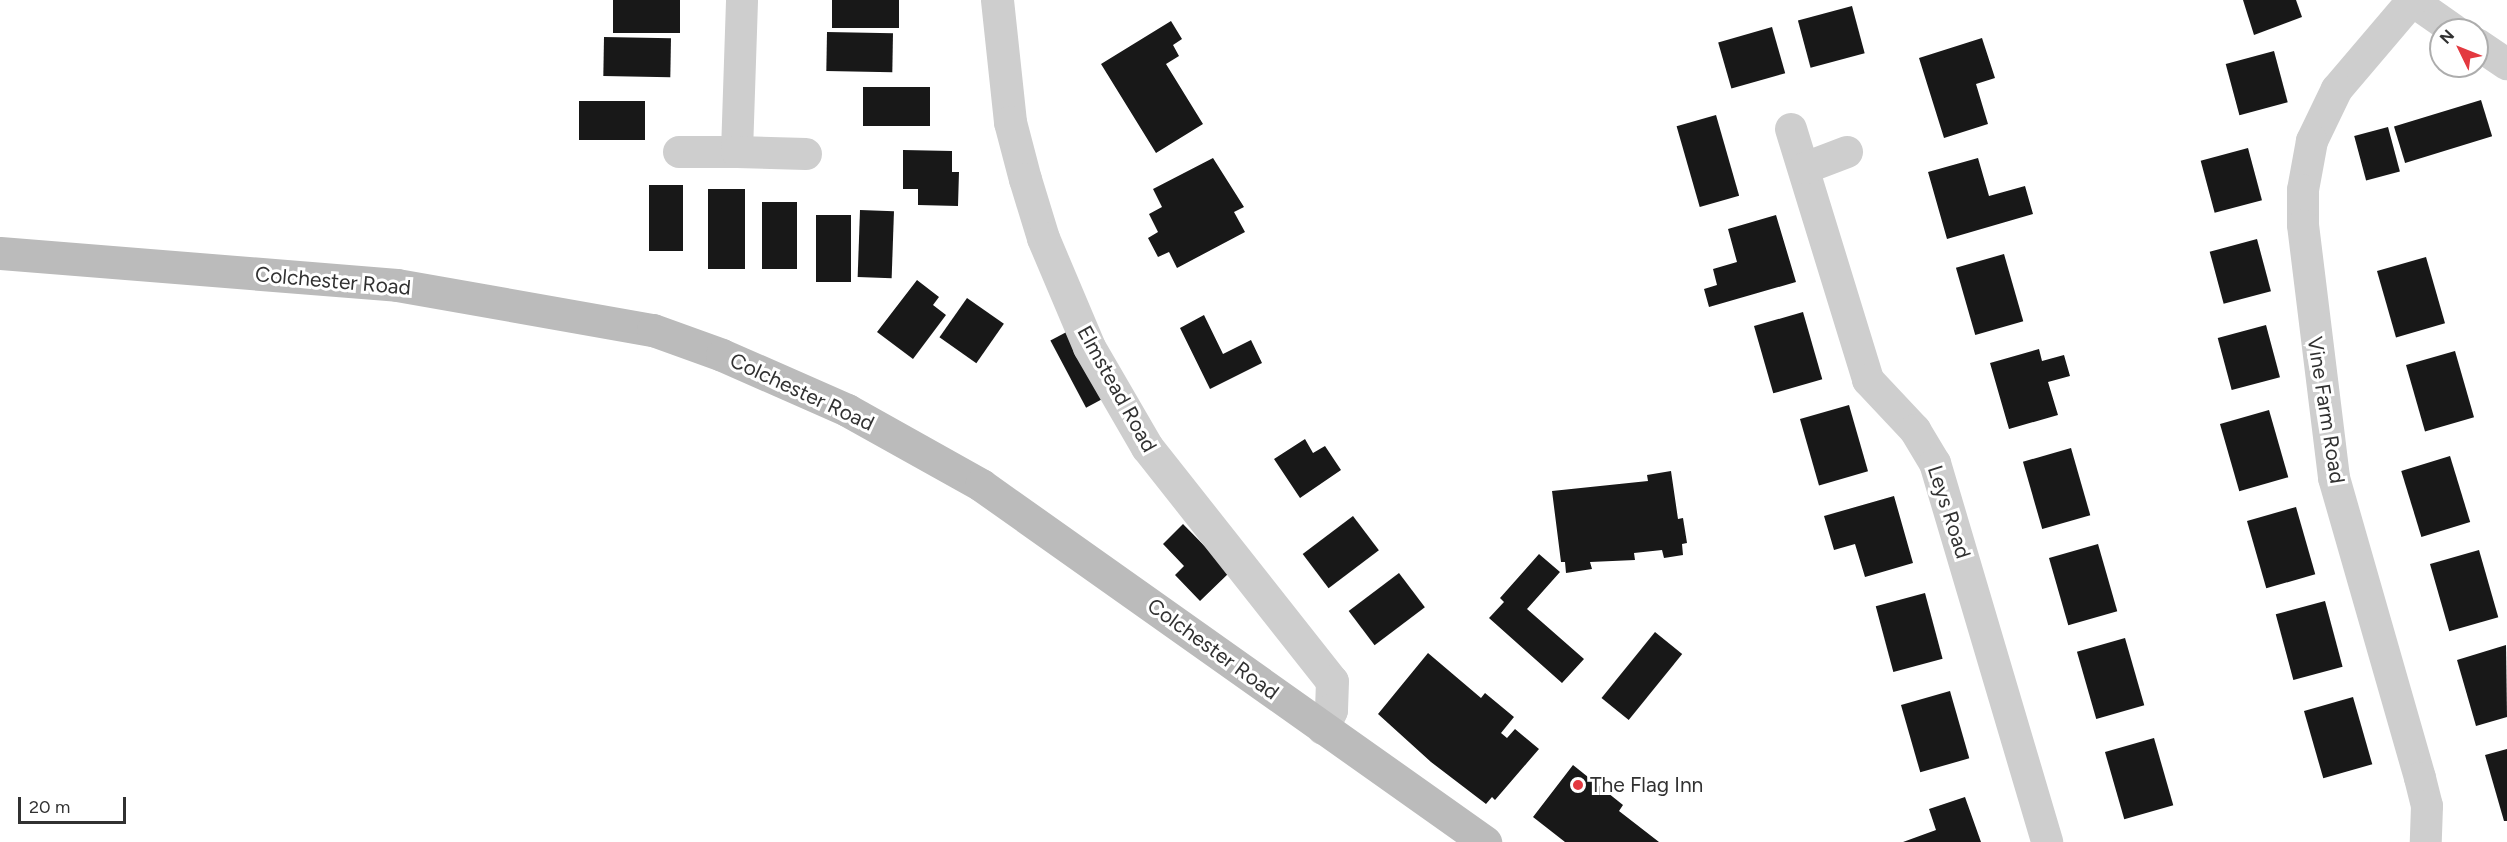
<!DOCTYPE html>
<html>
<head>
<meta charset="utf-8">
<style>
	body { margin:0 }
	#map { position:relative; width:2507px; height:842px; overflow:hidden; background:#fff; font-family:Figtree,sans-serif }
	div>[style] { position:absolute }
	.building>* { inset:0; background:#181818; transform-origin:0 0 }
	.minor>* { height:32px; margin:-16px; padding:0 16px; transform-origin:16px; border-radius:16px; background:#cecece }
	.tertiary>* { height:33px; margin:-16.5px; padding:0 16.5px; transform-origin:16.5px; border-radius:16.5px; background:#cecece }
	.secondary>* { height:33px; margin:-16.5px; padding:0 16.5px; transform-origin:16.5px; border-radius:16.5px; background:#bbb }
	.dots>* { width:16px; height:16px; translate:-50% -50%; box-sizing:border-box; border:3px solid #fff; border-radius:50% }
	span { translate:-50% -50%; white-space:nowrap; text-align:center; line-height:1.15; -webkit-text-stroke:6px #fff; paint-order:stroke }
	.street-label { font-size:21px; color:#313131 }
	.poi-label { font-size:21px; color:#313131 }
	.left { translate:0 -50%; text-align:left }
	.north { position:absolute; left:2429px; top:18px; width:60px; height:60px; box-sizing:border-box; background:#fff; border:2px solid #adadad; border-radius:50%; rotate:313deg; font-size:16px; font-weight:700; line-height:24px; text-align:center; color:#313131 }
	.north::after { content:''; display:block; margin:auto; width:21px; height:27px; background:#e33940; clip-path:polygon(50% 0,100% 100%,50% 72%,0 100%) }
	.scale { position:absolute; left:18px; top:797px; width:108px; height:27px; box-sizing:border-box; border:3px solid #313131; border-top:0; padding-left:8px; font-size:18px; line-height:21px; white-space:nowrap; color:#313131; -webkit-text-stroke:4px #fff; paint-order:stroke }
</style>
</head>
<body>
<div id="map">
	<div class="building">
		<div style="left:613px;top:0;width:67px;height:33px"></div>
		<div style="left:832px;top:0;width:67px;height:28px"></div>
		<div style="clip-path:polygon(2243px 0,2296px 0,2302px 17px,2254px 35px)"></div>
		<div style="left:1852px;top:6px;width:49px;height:56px;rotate:75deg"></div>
		<div style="clip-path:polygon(1171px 21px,1182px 39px,1173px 45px,1179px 56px,1166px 64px,1203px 124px,1156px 153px,1101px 64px)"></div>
		<div style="left:1772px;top:27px;width:48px;height:56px;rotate:74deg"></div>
		<div style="left:827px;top:32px;width:66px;height:39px;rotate:1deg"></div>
		<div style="left:604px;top:37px;width:67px;height:39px;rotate:1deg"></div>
		<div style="clip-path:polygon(1982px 38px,1995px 78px,1976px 84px,1988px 124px,1944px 138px,1919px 58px)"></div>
		<div style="left:2274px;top:51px;width:53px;height:50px;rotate:75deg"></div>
		<div style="left:863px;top:87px;width:67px;height:39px"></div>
		<div style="left:2481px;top:100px;width:38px;height:91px;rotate:73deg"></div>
		<div style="left:579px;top:101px;width:66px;height:39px"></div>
		<div style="left:1716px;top:115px;width:84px;height:41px;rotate:74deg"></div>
		<div style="left:2388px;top:127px;width:46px;height:35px;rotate:75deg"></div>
		<div style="left:2248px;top:148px;width:54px;height:49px;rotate:75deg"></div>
		<div style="clip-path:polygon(903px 150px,952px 151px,952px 172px,959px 172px,958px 206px,918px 205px,918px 189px,903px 189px)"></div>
		<div style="clip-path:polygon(1213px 158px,1244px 207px,1234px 212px,1245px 232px,1177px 268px,1169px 252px,1158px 257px,1148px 238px,1158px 232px,1149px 214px,1162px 207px,1153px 189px)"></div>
		<div style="clip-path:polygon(1978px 158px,1989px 196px,2025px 186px,2033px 214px,1947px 239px,1928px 172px)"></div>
		<div style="left:649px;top:185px;width:34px;height:66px"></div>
		<div style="left:708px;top:189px;width:37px;height:80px"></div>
		<div style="left:762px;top:202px;width:35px;height:67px"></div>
		<div style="left:860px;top:210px;width:34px;height:67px;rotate:2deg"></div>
		<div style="left:816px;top:215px;width:35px;height:67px"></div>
		<div style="clip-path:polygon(1776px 215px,1796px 282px,1709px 307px,1704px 289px,1717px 285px,1713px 269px,1737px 262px,1728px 229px)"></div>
		<div style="left:2257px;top:239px;width:54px;height:49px;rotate:75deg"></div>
		<div style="left:2004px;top:254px;width:70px;height:50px;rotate:74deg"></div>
		<div style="left:2426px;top:257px;width:69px;height:51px;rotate:74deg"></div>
		<div style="clip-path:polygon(917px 280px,939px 297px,933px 305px,946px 315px,913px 359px,877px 332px)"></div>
		<div style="left:967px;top:298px;width:45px;height:48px;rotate:35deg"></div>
		<div style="left:1803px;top:312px;width:70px;height:51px;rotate:74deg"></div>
		<div style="clip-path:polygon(1204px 315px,1223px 354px,1251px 340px,1262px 363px,1210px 389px,1180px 328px)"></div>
		<div style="left:2266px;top:325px;width:54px;height:50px;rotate:75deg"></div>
		<div style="left:1076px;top:327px;width:76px;height:29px;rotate:62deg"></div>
		<div style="clip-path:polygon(2039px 349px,2042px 361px,2064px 355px,2070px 376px,2048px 382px,2058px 415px,2009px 429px,1990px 363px)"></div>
		<div style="left:2455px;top:351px;width:69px;height:51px;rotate:74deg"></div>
		<div style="left:1849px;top:405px;width:69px;height:51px;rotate:74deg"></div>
		<div style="left:2269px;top:410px;width:70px;height:51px;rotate:74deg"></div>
		<div style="clip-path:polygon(1305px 439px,1313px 453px,1325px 446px,1341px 470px,1300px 498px,1274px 459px)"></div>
		<div style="left:2071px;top:448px;width:70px;height:50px;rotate:74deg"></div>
		<div style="left:2450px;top:456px;width:69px;height:51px;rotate:73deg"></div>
		<div style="clip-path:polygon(1671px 471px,1678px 519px,1683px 518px,1687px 543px,1682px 544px,1683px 555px,1664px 558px,1662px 550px,1634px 553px,1635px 560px,1590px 562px,1592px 569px,1566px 573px,1565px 562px,1561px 562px,1552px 491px,1648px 481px,1647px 475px)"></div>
		<div style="clip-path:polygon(1894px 496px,1913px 563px,1865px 577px,1855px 544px,1834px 550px,1824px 516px)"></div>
		<div style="left:2296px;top:507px;width:70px;height:51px;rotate:74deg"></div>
		<div style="left:1353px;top:516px;width:43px;height:63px;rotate:53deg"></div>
		<div style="clip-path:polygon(1183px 524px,1230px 572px,1200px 601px,1175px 575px,1184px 566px,1163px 544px)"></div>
		<div style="left:2098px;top:544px;width:70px;height:51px;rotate:74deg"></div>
		<div style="left:2479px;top:550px;width:70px;height:51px;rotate:74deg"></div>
		<div style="clip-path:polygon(1539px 554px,1560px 572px,1527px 609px,1584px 659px,1562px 683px,1489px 618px,1504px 602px,1500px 598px)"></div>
		<div style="left:1399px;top:573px;width:43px;height:63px;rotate:53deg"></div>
		<div style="left:1925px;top:593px;width:68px;height:51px;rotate:75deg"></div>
		<div style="left:2325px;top:601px;width:68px;height:51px;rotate:75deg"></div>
		<div style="left:1655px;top:632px;width:35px;height:85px;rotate:39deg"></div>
		<div style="left:2125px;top:638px;width:70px;height:50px;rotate:74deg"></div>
		<div style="clip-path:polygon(2506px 645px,2507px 717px,2476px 726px,2457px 660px)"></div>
		<div style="clip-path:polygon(1428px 653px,1481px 698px,1485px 693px,1514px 717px,1501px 733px,1507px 738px,1515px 729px,1539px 749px,1495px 800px,1492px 797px,1486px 804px,1431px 762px,1378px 714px)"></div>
		<div style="left:1950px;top:691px;width:70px;height:51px;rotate:74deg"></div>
		<div style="left:2353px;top:697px;width:70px;height:51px;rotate:74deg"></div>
		<div style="left:2154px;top:738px;width:70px;height:51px;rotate:74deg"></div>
		<div style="clip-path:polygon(2507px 749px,2507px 821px,2504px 821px,2485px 755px)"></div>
		<div style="clip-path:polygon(1573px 765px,1623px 805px,1619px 811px,1659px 842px,1565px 842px,1533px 817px)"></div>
		<div style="clip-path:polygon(1965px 797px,1981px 842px,1903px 842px,1936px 830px,1929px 809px)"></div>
	</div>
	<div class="minor">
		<div style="left:2411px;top:0;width:52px;rotate:34.9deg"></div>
		<div style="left:2412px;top:1px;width:116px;rotate:130.4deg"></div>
		<div style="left:2337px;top:89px;width:58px;rotate:115.7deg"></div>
		<div style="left:2312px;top:141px;width:50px;rotate:100.4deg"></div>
		<div style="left:2303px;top:190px;width:35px;rotate:90deg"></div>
		<div style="left:2303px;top:225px;width:255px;rotate:83deg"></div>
		<div style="left:2334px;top:478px;width:312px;rotate:74deg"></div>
		<div style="left:2420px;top:778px;width:29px;rotate:76deg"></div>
		<div style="left:2427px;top:806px;width:36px;rotate:92deg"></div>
		<div style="left:2477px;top:44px;width:36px;rotate:34deg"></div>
		<div style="left:1791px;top:129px;width:263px;rotate:72.9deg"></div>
		<div style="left:1868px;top:380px;width:69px;rotate:46.8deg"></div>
		<div style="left:1915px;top:430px;width:39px;rotate:59deg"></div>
		<div style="left:1935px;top:463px;width:395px;rotate:73.5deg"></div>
		<div style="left:679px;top:152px;width:58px"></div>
		<div style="left:737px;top:152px;width:152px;rotate:-88.1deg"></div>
		<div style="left:737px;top:152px;width:69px;rotate:1.7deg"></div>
		<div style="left:1805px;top:168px;width:45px;rotate:-20.9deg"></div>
	</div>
	<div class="tertiary">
		<div style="left:997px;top:0;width:123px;rotate:83.9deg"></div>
		<div style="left:1010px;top:122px;width:59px;rotate:75.3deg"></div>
		<div style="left:1025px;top:179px;width:62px;rotate:73deg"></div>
		<div style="left:1043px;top:238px;width:118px;rotate:67.1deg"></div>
		<div style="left:1089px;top:347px;width:116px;rotate:59.9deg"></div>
		<div style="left:1147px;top:447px;width:298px;rotate:51.7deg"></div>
		<div style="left:1332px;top:681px;width:29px;rotate:92deg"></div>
		<div style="left:1331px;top:710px;width:20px;rotate:114deg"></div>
	</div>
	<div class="secondary">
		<div style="left:0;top:253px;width:398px;rotate:4.6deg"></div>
		<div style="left:397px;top:285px;width:260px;rotate:10deg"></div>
		<div style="left:653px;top:330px;width:73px;rotate:19.9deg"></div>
		<div style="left:722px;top:355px;width:137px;rotate:23.7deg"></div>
		<div style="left:847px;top:410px;width:154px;rotate:29.2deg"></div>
		<div style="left:981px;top:485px;width:618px;rotate:35.31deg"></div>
	</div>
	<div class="dots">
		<div style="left:1578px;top:785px;background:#e33940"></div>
	</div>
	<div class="street-label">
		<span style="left:333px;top:281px;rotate:5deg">Colchester Road</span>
		<span style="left:1117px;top:389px;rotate:61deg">Elmstead Road</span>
		<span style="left:802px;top:392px;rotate:25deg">Colchester Road</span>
		<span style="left:2326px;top:410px;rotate:81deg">Vine Farm Road</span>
		<span style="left:1949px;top:512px;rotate:72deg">Leys Road</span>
		<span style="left:1213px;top:649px;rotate:36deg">Colchester Road</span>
	</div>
	<div class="poi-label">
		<span class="left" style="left:1590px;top:785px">The Flag Inn</span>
	</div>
	<div class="north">N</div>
	<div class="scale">20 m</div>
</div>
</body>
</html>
